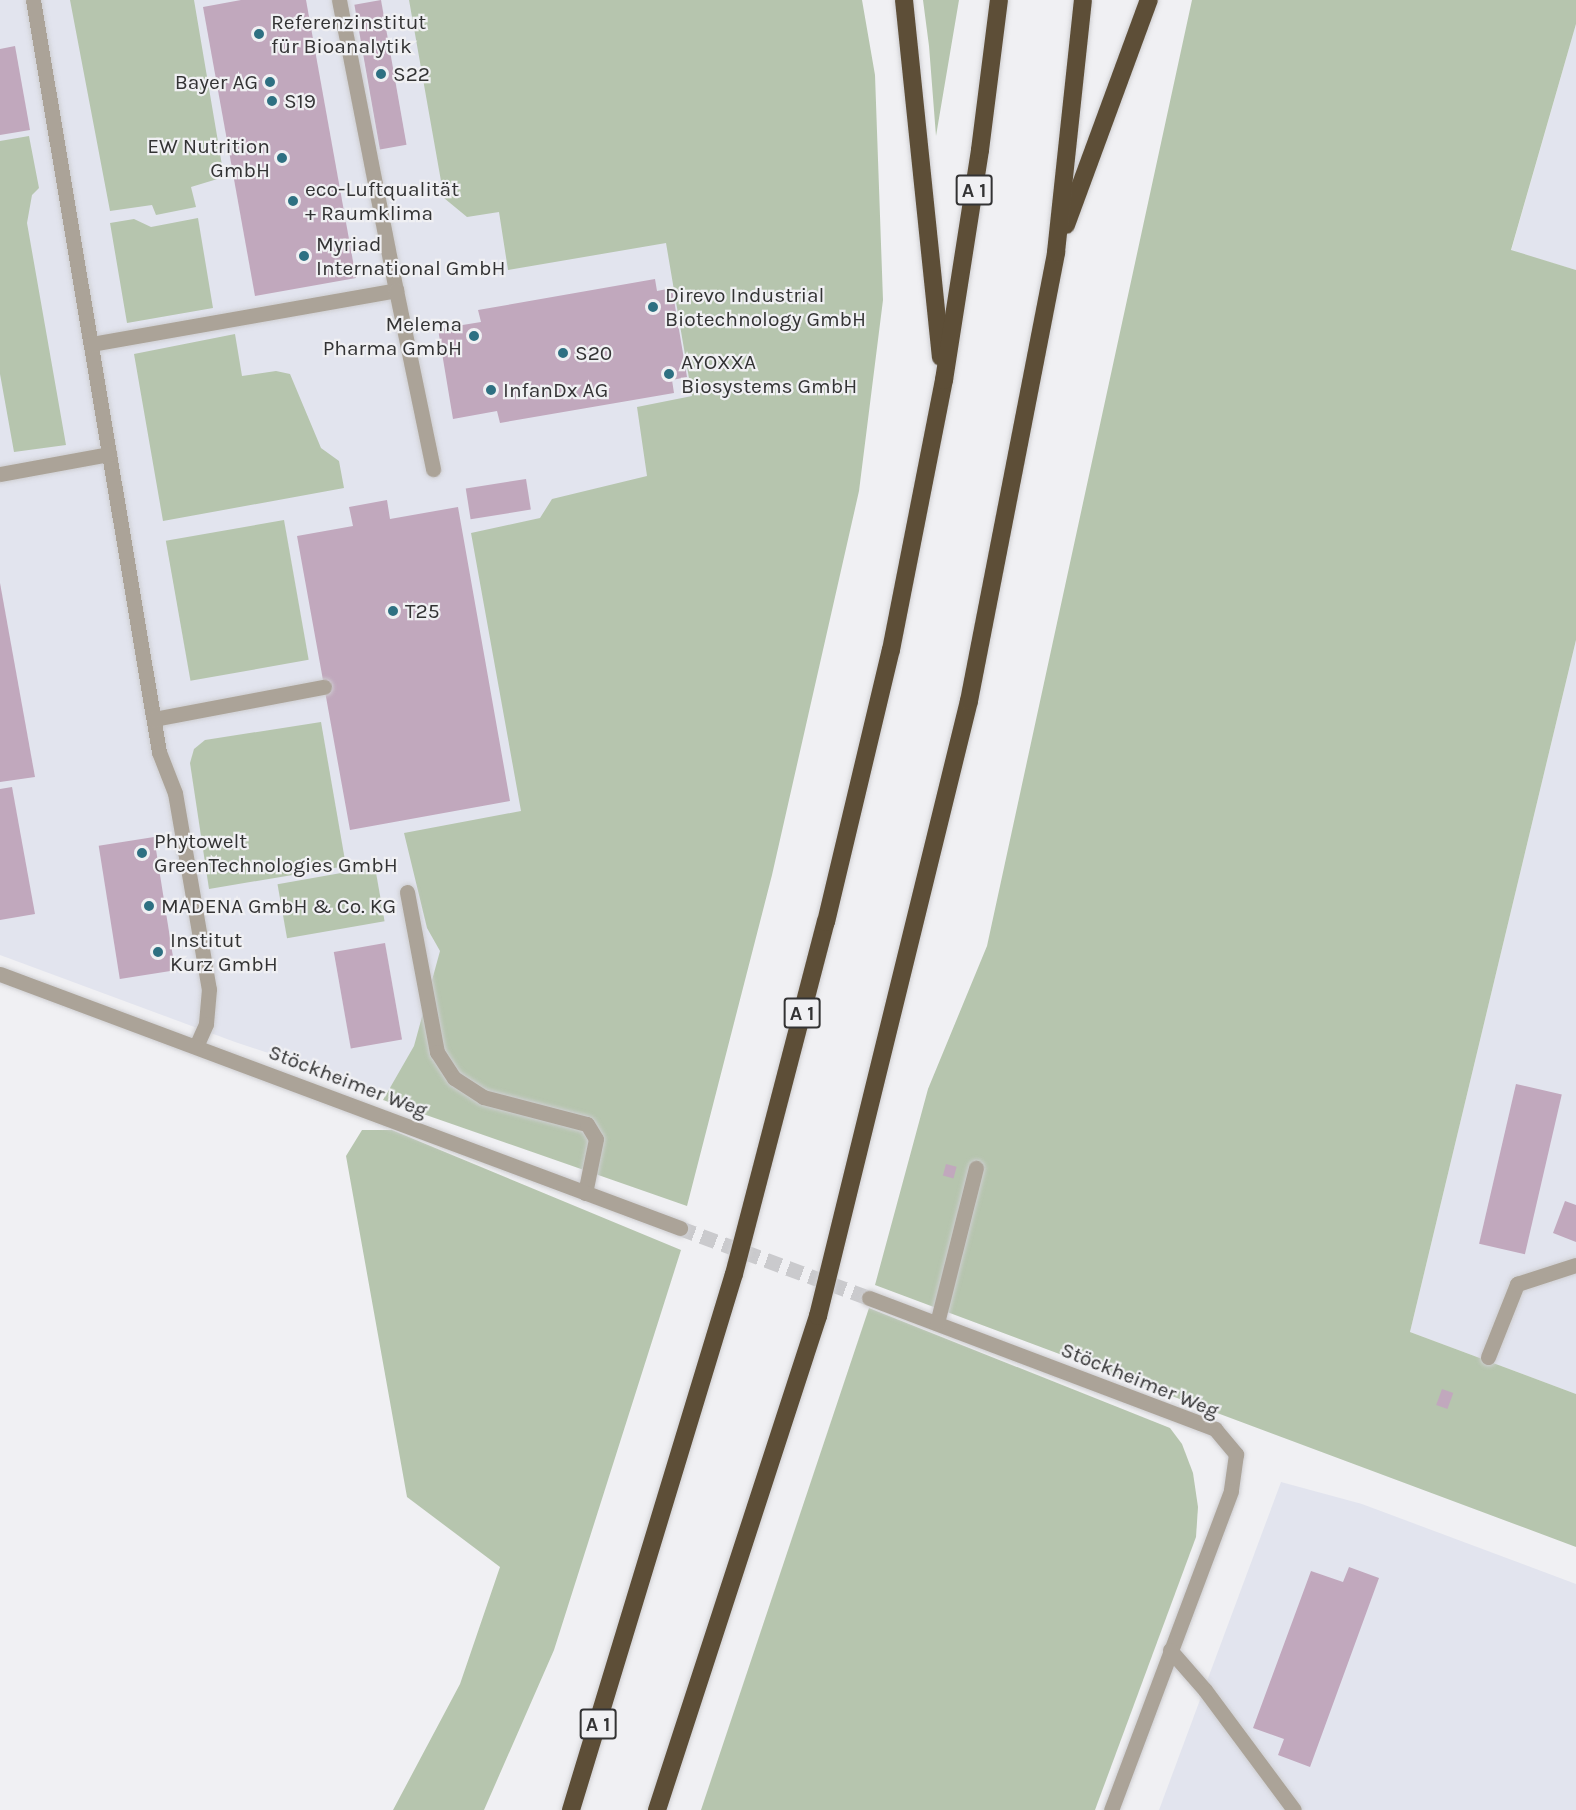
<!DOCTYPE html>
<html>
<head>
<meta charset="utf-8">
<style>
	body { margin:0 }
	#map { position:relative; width:1576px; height:1810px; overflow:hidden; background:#f0f0f3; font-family:Karla,sans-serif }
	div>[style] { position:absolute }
	.built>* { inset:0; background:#e2e4ee }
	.green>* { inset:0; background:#b6c5ae; transform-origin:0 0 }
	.building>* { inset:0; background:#c1a8bd; transform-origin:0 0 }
	.minor-tunnel>* { height:15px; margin-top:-7.5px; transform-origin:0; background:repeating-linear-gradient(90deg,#cacacd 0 15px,transparent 0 23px) }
	.roads { filter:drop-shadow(0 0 2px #ceced1) drop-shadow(0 0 2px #ceced1) }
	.minor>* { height:15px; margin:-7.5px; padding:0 7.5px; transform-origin:7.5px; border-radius:7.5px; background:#aba398 }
	.highway>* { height:18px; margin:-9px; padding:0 9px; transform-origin:9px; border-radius:9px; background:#5d4e37 }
	.dots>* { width:16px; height:16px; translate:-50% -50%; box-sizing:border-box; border:3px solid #f0f0f3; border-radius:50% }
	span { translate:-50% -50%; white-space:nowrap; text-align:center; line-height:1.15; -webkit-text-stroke:4.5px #f0f0f3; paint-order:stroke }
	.shield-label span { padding:2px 4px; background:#f0f0f3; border:2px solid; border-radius:4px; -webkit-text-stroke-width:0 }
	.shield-label { font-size:20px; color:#333334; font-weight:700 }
	.poi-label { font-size:21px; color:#333334 }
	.left { translate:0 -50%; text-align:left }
	.right { translate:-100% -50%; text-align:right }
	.street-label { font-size:21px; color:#333334 }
</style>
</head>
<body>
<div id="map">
	<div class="built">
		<div style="clip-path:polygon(0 0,734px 0,759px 141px,507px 1132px,235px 1042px,0 955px)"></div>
		<div style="clip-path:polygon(1576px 24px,1576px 270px,1511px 251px)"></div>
		<div style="clip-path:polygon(1576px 640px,1576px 1394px,1410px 1332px)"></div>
		<div style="clip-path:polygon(1281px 1482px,1362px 1504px,1576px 1584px,1576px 1810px,1159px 1810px)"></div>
	</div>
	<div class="green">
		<div style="clip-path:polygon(70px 0,194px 0,224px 177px,191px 187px,196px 207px,156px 215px,152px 205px,110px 211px)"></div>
		<div style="clip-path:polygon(409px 0,862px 0,875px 75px,883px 300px,859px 491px,772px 875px,687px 1206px,383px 1100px,414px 1046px,440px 951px,427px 928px,404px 833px,521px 811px,471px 533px,540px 518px,552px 499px,647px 476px,637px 407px,692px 396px,666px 243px,508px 270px,499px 212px,467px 217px,444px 198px)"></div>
		<div style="clip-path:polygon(923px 0,959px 0,936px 136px,929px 46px)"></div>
		<div style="clip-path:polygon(1192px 0,1576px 0,1576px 24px,1511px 250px,1576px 270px,1576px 640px,1410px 1332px,1576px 1394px,1576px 1547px,875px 1285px,928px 1089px,987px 946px)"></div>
		<div style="clip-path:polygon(29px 136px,39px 188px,32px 195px,27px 223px,66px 445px,14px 452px,0 374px,0 141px)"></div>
		<div style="clip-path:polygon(198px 218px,213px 308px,127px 323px,110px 223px,134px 219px,151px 227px)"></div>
		<div style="clip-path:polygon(235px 334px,242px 376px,276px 371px,290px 374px,321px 448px,339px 461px,344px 488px,163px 521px,134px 354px)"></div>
		<div style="left:284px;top:520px;width:142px;height:120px;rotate:80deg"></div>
		<div style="clip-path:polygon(321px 722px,346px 866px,209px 889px,190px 763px,194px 749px,205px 740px)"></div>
		<div style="left:375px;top:867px;width:55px;height:99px;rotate:80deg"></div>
		<div style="clip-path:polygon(362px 1130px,392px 1130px,681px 1250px,554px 1650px,484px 1810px,393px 1810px,460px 1684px,500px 1567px,407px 1497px,346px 1156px)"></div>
		<div style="clip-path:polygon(869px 1308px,1170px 1428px,1182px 1444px,1193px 1473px,1198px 1507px,1196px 1537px,1095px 1810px,701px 1810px)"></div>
	</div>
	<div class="building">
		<div style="clip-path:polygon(241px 0,306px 0,356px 278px,255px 296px,203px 7px)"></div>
		<div style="left:381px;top:0;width:147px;height:27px;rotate:80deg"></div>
		<div style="clip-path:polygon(15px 46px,30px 130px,0 135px,0 49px)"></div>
		<div style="clip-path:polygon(655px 279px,657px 291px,672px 288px,687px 377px,672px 380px,674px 393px,500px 423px,497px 411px,453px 419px,438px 329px,481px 322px,478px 310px)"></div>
		<div style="left:526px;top:479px;width:31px;height:61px;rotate:81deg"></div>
		<div style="clip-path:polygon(387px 500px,390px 519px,458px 507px,510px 801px,350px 830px,297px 536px,353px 526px,349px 507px)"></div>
		<div style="clip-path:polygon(0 583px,35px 777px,0 782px)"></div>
		<div style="clip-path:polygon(12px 787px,35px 914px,0 920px,0 789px)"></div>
		<div style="left:154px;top:837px;width:135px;height:56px;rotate:81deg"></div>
		<div style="left:385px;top:943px;width:98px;height:52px;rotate:80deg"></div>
		<div style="left:1516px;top:1084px;width:47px;height:164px;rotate:13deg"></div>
		<div style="left:946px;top:1164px;width:11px;height:12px;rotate:15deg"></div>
		<div style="clip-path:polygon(1565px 1201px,1576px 1205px,1576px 1242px,1553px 1233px)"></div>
		<div style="left:1442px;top:1389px;width:12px;height:17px;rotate:20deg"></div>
		<div style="clip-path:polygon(1349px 1567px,1379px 1578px,1310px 1767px,1278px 1755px,1284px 1739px,1253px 1728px,1311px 1571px,1343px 1582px)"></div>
	</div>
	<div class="minor-tunnel">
		<div style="left:680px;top:1228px;width:202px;rotate:20.3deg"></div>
	</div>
	<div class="roads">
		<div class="minor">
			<div style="left:33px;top:0;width:762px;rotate:80.49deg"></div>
			<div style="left:159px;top:752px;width:44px;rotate:68.7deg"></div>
			<div style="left:175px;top:793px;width:199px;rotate:80.2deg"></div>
			<div style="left:209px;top:989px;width:35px;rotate:95deg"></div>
			<div style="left:206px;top:1024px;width:24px;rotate:114deg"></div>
			<div style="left:339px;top:0;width:296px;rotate:78.9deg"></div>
			<div style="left:91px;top:344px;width:310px;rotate:-10deg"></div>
			<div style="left:396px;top:290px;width:183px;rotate:78.3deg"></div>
			<div style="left:0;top:474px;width:111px;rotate:-10.4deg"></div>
			<div style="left:154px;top:719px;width:173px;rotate:-10.7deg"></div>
			<div style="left:407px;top:892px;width:163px;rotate:79.4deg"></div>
			<div style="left:437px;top:1052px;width:31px;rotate:57deg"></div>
			<div style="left:454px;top:1078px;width:35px;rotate:33deg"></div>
			<div style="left:483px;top:1097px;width:107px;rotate:14.6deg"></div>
			<div style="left:587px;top:1124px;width:17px;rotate:59deg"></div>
			<div style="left:596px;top:1139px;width:55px;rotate:101.5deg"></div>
			<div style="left:0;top:974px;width:726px;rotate:20.48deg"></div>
			<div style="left:869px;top:1298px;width:370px;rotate:20.7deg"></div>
			<div style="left:1215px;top:1429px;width:33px;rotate:50deg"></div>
			<div style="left:1236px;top:1454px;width:37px;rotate:98deg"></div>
			<div style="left:1231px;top:1491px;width:341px;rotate:110.6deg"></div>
			<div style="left:937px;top:1323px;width:160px;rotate:-75.9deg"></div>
			<div style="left:1488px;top:1357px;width:79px;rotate:-68.3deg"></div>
			<div style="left:1517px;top:1284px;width:62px;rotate:-17.9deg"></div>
			<div style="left:1170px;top:1650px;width:53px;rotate:48.8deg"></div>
			<div style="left:1205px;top:1690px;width:149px;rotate:53.4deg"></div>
		</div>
		<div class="highway">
			<div style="left:904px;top:0;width:359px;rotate:84.1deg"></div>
			<div style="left:1066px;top:225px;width:240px;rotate:-69.8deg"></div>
			<div style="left:571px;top:1810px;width:560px;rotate:-73.09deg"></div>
			<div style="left:734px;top:1274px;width:364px;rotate:-75.4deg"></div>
			<div style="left:826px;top:922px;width:280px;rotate:-76.6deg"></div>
			<div style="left:891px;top:650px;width:275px;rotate:-78.9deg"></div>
			<div style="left:944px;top:380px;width:233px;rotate:-81.1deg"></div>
			<div style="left:980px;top:150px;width:151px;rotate:-82.8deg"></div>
			<div style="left:657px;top:1810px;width:520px;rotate:-71.95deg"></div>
			<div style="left:818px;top:1316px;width:633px;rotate:-76.21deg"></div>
			<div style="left:969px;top:701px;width:457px;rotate:-79deg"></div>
			<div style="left:1056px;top:252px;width:253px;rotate:-83.9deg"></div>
		</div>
	</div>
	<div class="dots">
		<div style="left:259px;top:34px;background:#2e7082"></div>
		<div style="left:381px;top:74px;background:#2e7082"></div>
		<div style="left:270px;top:82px;background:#2e7082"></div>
		<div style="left:272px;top:101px;background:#2e7082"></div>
		<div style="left:282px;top:158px;background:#2e7082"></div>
		<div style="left:293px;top:201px;background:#2e7082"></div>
		<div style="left:304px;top:256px;background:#2e7082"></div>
		<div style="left:653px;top:307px;background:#2e7082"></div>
		<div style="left:474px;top:336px;background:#2e7082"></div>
		<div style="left:563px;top:353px;background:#2e7082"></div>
		<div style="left:669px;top:374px;background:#2e7082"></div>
		<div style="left:491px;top:390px;background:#2e7082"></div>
		<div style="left:393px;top:611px;background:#2e7082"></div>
		<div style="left:142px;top:853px;background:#2e7082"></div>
		<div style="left:149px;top:906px;background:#2e7082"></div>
		<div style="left:158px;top:952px;background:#2e7082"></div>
	</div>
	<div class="shield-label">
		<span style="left:974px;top:190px">A 1</span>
		<span style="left:802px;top:1013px">A 1</span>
		<span style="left:598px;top:1724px">A 1</span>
	</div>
	<div class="poi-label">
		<span class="left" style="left:271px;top:34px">Referenzinstitut<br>für Bioanalytik</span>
		<span class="left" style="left:393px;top:74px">S22</span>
		<span class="right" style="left:258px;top:82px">Bayer AG</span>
		<span class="left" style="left:284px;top:101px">S19</span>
		<span class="right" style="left:270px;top:158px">EW Nutrition<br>GmbH</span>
		<span class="left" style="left:305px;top:201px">eco-Luftqualität<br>+ Raumklima</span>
		<span class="left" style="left:316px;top:256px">Myriad<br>International GmbH</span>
		<span class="left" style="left:665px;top:307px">Direvo Industrial<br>Biotechnology GmbH</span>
		<span class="right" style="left:462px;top:336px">Melema<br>Pharma GmbH</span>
		<span class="left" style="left:575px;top:353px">S20</span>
		<span class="left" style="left:681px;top:374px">AYOXXA<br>Biosystems GmbH</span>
		<span class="left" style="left:503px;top:390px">InfanDx AG</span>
		<span class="left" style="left:405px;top:611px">T25</span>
		<span class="left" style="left:154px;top:853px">Phytowelt<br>GreenTechnologies GmbH</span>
		<span class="left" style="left:161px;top:906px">MADENA GmbH &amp; Co. KG</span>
		<span class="left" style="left:170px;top:952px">Institut<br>Kurz GmbH</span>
	</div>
	<div class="street-label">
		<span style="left:348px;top:1081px;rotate:21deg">Stöckheimer Weg</span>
		<span style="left:1140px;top:1380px;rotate:22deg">Stöckheimer Weg</span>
	</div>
</div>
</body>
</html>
